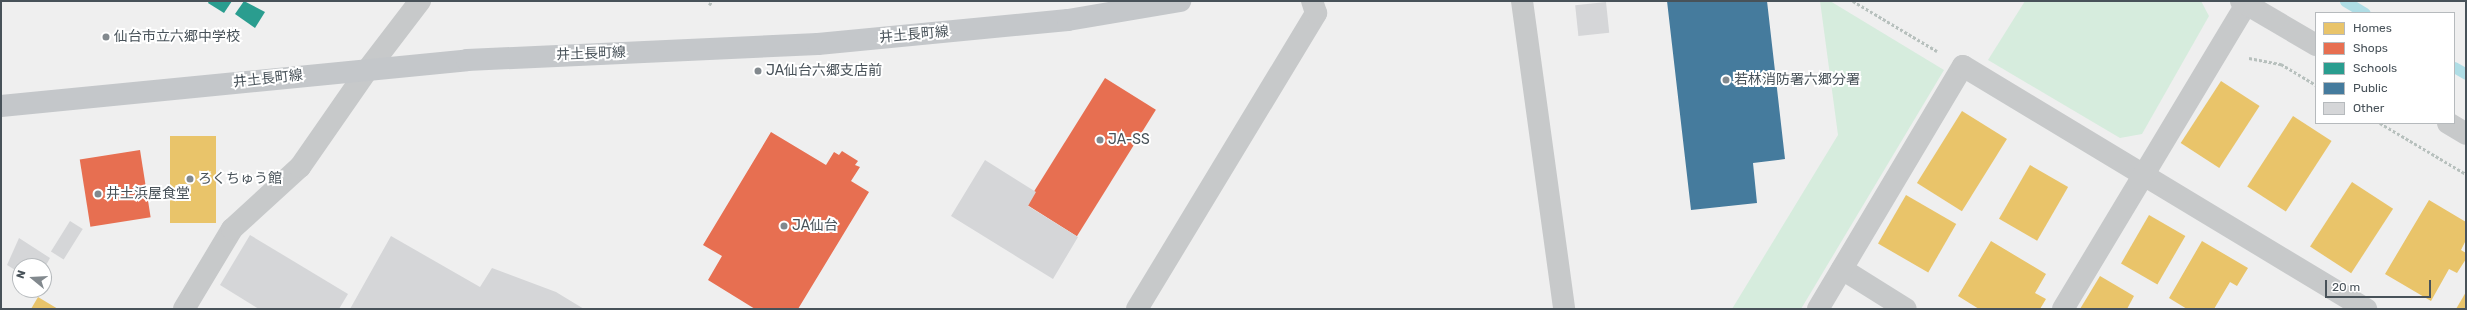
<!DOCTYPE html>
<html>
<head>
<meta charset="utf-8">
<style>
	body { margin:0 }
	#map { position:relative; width:2467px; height:310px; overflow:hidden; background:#efefef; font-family:Rubik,"Noto Sans JP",sans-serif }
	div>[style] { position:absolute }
	.green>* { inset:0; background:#d6ecdd }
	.homes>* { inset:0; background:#e9c46a; transform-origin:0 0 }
	.shops>* { inset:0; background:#e76f51; transform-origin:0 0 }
	.schools>* { inset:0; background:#2a9d8f }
	.public>* { inset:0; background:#457b9d }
	.stream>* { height:11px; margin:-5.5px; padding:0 5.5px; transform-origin:5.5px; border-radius:5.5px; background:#afdde5 }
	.building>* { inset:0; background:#d5d6d8; transform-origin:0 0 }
	.path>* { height:2.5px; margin-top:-1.25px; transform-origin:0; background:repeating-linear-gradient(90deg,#b7c0bd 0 3px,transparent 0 5px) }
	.minor>* { height:22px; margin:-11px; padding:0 11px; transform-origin:11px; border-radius:11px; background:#c7c9ca }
	.tertiary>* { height:22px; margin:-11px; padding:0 11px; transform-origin:11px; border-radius:11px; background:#c7c9ca }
	.primary>* { height:22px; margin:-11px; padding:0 11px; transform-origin:11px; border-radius:11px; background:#c4c7ca }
	.dots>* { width:11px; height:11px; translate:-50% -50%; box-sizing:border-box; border:2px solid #fff; border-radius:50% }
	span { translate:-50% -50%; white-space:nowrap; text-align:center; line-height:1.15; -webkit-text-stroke:4px #fff; paint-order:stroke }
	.street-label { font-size:14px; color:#485259 }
	.poi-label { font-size:14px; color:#485259 }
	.left { translate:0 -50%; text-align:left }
	.frame { position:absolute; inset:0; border:2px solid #485259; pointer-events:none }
	.legend { position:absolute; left:2315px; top:12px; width:140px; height:112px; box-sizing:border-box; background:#fff; border:1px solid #b6babd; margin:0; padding:5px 7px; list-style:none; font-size:12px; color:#485259 }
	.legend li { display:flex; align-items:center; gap:8px; height:20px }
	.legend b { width:20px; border:1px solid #b6babd }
	.north { position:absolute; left:12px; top:258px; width:40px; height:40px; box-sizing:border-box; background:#fff; border:1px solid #b6babd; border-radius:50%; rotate:288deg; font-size:11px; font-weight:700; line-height:16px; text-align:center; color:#485259 }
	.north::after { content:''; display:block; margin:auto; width:14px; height:18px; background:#82898e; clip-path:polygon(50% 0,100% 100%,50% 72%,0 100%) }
	.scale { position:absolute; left:2325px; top:280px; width:106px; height:18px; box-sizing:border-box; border:2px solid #485259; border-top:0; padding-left:5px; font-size:12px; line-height:14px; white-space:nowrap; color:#485259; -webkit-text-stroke:3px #fff; paint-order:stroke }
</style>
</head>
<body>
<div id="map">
	<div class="green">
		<div style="clip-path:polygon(1820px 1px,1830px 1px,1944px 70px,1801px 309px,1732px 309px,1838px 135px)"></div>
		<div style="clip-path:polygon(2025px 1px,2201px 1px,2209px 16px,2142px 134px,2120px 138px,1988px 60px)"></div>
	</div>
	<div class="homes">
		<div style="left:2221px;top:81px;width:46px;height:74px;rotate:33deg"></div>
		<div style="left:1962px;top:111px;width:53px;height:85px;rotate:32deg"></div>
		<div style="left:2293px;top:116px;width:46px;height:84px;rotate:33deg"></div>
		<div style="left:170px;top:136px;width:46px;height:87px"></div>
		<div style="left:2030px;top:165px;width:44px;height:62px;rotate:30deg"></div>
		<div style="left:2352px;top:182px;width:49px;height:77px;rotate:33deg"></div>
		<div style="left:1906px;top:195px;width:58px;height:56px;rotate:30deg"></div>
		<div style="clip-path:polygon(2429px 200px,2466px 222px,2466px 240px,2461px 250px,2466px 253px,2466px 259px,2457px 273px,2449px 269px,2431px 301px,2385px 274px)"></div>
		<div style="left:2149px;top:215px;width:42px;height:56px;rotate:30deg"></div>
		<div style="clip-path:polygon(1991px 241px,2046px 274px,2035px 293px,2046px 299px,2040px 309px,1979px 309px,1958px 296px)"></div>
		<div style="clip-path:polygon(2202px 241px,2248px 268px,2237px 286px,2230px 282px,2214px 309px,2187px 309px,2169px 298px)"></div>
		<div style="clip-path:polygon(2100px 276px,2134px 296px,2127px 309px,2080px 309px)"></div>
		<div style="clip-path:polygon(2466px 292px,2466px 309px,2456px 309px)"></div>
		<div style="clip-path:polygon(38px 297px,58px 309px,31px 309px)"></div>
	</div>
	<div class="shops">
		<div style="left:1105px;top:78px;width:60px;height:149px;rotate:32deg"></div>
		<div style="clip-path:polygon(771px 132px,826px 165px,834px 152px,839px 155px,842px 151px,858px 161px,855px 165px,860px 167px,851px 181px,869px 192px,798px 309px,755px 309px,708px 280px,722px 256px,703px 245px)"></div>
		<div style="left:140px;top:150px;width:68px;height:61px;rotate:81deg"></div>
	</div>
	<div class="schools">
		<div style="clip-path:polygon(209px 1px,232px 1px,224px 13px,208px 3px)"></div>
		<div style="clip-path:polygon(244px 1px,265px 12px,255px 28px,235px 14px)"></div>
	</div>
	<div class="public">
		<div style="clip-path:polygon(1667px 1px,1767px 1px,1785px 159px,1753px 163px,1757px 203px,1691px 210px)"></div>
	</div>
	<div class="stream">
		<div style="left:2345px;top:1px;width:23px;rotate:31deg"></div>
		<div style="left:2454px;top:67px;width:14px;rotate:30deg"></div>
	</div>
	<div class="building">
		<div style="left:1606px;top:2px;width:31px;height:31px;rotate:84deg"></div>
		<div style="clip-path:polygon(985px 160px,1036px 192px,1028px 206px,1078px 237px,1053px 279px,951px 216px)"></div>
		<div style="left:70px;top:221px;width:15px;height:36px;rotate:32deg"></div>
		<div style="clip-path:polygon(250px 235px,348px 294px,339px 309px,259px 309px,220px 285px)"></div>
		<div style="clip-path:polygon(391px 236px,480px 287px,492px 268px,556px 292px,584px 309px,350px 309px)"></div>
		<div style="clip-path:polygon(19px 238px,50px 258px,44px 269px,44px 266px,20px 266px,20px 273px,7px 265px)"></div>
	</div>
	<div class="path">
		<div style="left:1853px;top:1px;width:98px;rotate:30.8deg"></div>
		<div style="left:709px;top:5px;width:5px;rotate:-53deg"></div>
		<div style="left:2249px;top:58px;width:33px;rotate:11deg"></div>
		<div style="left:2281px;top:64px;width:41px;rotate:31deg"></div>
		<div style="left:2380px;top:123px;width:100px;rotate:30.7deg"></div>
	</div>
	<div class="minor">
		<div style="left:1842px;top:269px;width:75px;rotate:32deg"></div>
		<div style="left:184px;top:309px;width:93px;rotate:-59deg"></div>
		<div style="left:232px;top:229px;width:92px;rotate:-42.4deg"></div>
		<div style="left:300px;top:167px;width:119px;rotate:-55.2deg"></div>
		<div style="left:368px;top:69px;width:86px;rotate:-52.6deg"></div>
		<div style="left:1137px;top:309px;width:346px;rotate:-58.8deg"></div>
		<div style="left:1316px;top:13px;width:13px;rotate:-108deg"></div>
		<div style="left:1818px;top:309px;width:283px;rotate:-59.2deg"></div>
		<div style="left:1963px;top:66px;width:471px;rotate:31.1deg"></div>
		<div style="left:2063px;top:309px;width:356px;rotate:-59deg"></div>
	</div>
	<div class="tertiary">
		<div style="left:1522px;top:1px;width:311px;rotate:82.2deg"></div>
		<div style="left:2241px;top:1px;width:87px;rotate:30.4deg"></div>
		<div style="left:2448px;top:123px;width:21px;rotate:31deg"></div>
	</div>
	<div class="primary">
		<div style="left:1px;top:106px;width:468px;rotate:-5.6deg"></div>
		<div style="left:467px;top:60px;width:351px;rotate:-2.6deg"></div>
		<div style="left:818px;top:44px;width:251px;rotate:-5.5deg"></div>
		<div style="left:1068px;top:20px;width:114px;rotate:-9.6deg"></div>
	</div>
	<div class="dots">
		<div style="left:106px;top:37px;background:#82898e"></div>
		<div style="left:758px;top:71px;background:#82898e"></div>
		<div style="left:1726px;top:80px;background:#82898e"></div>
		<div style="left:1100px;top:140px;background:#82898e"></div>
		<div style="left:190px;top:179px;background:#82898e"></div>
		<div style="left:98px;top:194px;background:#82898e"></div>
		<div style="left:784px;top:226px;background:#82898e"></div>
	</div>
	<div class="street-label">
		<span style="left:914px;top:35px;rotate:-5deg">井土長町線</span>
		<span style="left:591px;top:54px;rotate:-2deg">井土長町線</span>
		<span style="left:268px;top:79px;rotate:-6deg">井土長町線</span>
	</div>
	<div class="poi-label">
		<span class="left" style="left:114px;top:37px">仙台市立六郷中学校</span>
		<span class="left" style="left:766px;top:71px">JA仙台六郷支店前</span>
		<span class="left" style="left:1734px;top:80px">若林消防署六郷分署</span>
		<span class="left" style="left:1108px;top:140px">JA-SS</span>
		<span class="left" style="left:198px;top:179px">ろくちゅう館</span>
		<span class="left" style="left:106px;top:194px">井土浜屋食堂</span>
		<span class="left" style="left:792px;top:226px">JA仙台</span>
	</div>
	<div class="frame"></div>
	<ul class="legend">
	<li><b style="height:11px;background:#e9c46a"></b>Homes</li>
	<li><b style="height:11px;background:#e76f51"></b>Shops</li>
	<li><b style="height:11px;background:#2a9d8f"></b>Schools</li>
	<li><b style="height:11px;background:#457b9d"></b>Public</li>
	<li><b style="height:11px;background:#d5d6d8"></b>Other</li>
	</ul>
	<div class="north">N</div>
	<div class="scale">20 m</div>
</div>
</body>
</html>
